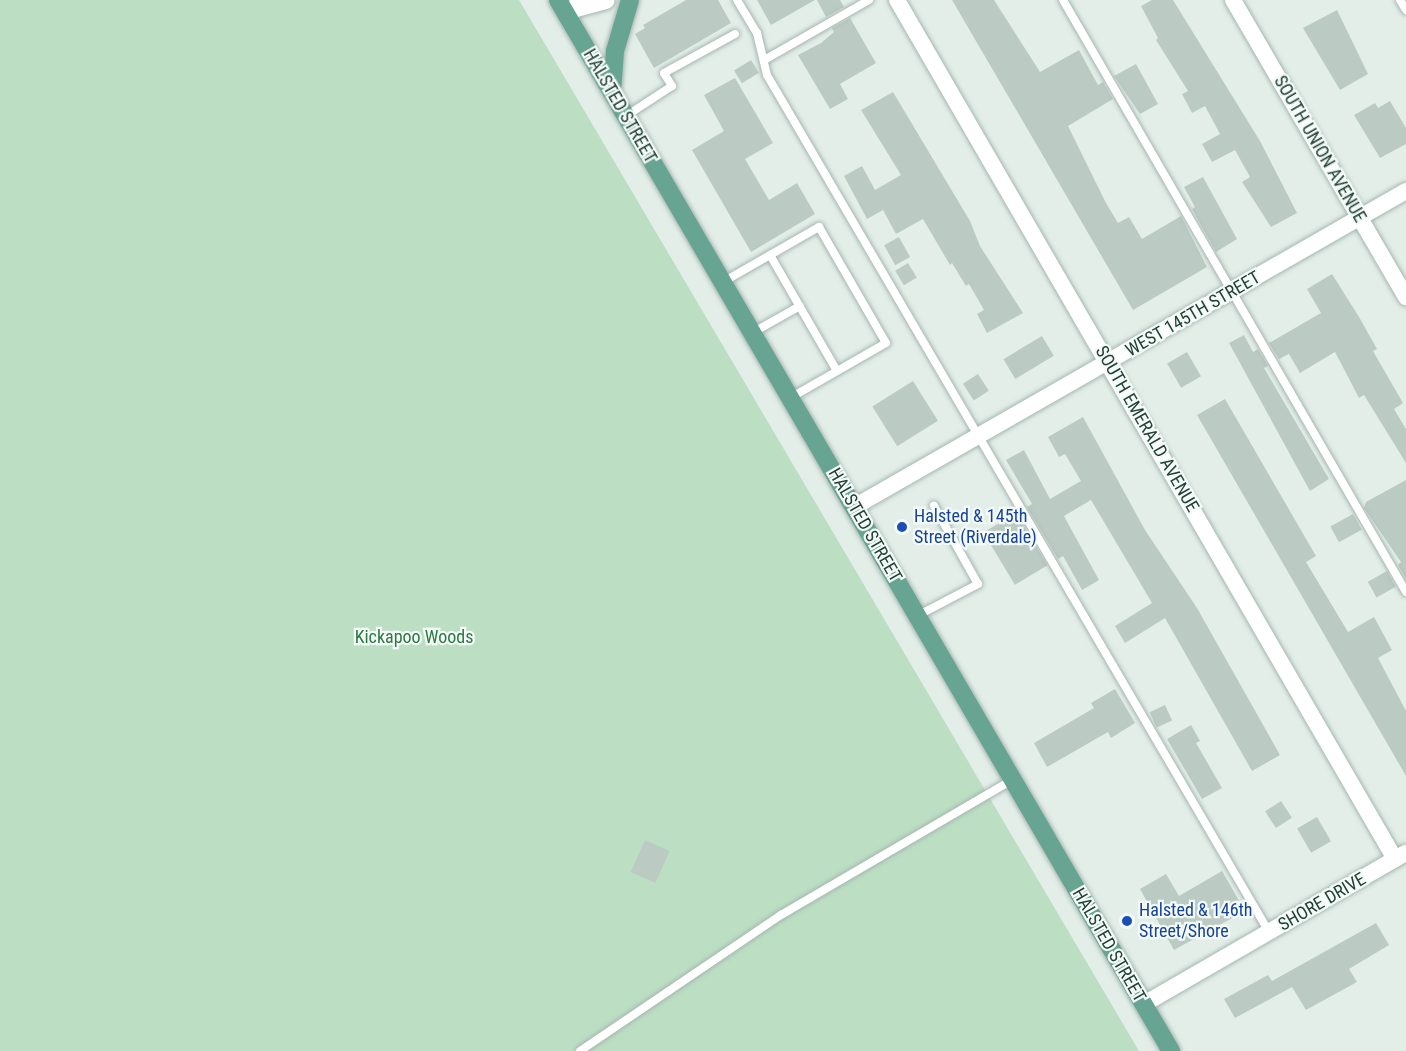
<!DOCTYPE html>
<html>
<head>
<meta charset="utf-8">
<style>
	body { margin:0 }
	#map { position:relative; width:1406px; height:1051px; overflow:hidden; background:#e3eee9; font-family:"Roboto Condensed",sans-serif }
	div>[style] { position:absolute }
	.green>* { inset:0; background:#bcdfc4 }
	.building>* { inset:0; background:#bbcbc4; transform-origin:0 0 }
	.roads { filter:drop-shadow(0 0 2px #a5b6b0) drop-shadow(0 0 2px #a5b6b0) }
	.service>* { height:8px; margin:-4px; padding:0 4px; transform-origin:4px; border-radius:4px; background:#fff }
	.minor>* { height:16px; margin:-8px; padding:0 8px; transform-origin:8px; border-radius:8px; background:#fff }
	.tertiary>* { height:18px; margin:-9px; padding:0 9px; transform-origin:9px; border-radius:9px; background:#fff }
	.primary>* { height:18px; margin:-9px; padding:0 9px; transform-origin:9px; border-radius:9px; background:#67a492 }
	.dots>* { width:16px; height:16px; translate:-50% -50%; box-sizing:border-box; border:3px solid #f4faf7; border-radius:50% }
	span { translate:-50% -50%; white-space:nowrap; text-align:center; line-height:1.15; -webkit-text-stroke:4.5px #f4faf7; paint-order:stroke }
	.street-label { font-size:18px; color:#224037 }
	.transit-label { font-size:18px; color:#164399 }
	.left { translate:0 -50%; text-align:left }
	.park-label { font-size:18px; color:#2b7845 }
</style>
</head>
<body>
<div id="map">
	<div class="green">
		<div style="clip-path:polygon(0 0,519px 0,1139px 1051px,0 1051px)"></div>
	</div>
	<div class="building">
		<div style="clip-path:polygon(686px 0,718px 0,731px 23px,654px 68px,635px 34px,645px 28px,643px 25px)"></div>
		<div style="clip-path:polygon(757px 0,815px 0,771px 25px)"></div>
		<div style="clip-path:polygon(817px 0,840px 0,844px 7px,826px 17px)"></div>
		<div style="clip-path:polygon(952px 0,994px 0,1040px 72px,1079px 50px,1098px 85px,1103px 82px,1113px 99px,1068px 126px,1106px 203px,1118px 223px,1129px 217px,1142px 239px,1181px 216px,1207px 267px,1133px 310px)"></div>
		<div style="clip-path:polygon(1152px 0,1173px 0,1260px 141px,1297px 213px,1271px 227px,1242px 182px,1250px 177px,1235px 150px,1212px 162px,1202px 144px,1220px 134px,1205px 106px,1192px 113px,1182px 94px,1188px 91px,1156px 40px,1158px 38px,1141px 6px)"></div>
		<div style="clip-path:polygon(1337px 10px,1368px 74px,1340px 90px,1303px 28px)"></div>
		<div style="clip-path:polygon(850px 18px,876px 63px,840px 84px,848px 99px,830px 109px,798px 55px,821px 43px,834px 32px,832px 28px)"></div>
		<div style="left:751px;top:60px;width:15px;height:20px;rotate:58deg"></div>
		<div style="clip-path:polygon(1136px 64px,1158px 104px,1140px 114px,1114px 76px)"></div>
		<div style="clip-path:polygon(735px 78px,773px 143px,745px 159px,769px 200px,797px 183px,815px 214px,751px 252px,692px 150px,724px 131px,704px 95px)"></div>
		<div style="clip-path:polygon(893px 92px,970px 221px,980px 246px,1023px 313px,987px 333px,977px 314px,984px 310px,969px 284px,966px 286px,952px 263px,950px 265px,923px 219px,896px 234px,883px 210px,867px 219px,844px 176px,862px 166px,875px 190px,901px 175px,861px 110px)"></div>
		<div style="clip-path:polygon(1390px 101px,1406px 128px,1406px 144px,1380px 158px,1354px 115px,1375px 103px,1378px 108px)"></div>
		<div style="clip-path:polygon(1203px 177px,1237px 239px,1216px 252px,1192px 209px,1195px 207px,1184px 187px)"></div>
		<div style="left:899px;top:237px;width:23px;height:17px;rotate:61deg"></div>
		<div style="left:908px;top:263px;width:17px;height:15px;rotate:59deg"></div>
		<div style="clip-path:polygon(1332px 274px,1359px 317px,1377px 349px,1373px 351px,1403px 403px,1394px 409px,1406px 429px,1406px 463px,1364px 395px,1359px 398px,1335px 352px,1300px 373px,1289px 354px,1279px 359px,1269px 343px,1321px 313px,1307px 289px)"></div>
		<div style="clip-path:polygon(1244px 335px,1253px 352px,1258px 349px,1268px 366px,1264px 368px,1329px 479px,1310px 491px,1229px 343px)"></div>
		<div style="left:1042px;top:336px;width:23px;height:45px;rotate:59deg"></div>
		<div style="left:1187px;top:352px;width:28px;height:23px;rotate:60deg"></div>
		<div style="left:978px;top:374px;width:20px;height:18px;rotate:57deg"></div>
		<div style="left:913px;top:381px;width:47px;height:48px;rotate:58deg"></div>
		<div style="clip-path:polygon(1225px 399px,1316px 556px,1306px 562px,1348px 632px,1374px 617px,1392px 650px,1378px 658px,1406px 711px,1406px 776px,1197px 415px)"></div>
		<div style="clip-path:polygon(1083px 417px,1145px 530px,1197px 608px,1280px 755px,1252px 771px,1165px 618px,1125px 643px,1115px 626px,1152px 603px,1091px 500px,1064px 516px,1099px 580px,1082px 590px,1063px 556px,1058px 559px,1027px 507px,1032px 504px,1006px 460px,1024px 450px,1050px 499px,1081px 481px,1065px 454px,1059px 457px,1048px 437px)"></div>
		<div style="clip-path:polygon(1406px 480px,1406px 579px,1398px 565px,1401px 562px,1364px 508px,1366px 502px)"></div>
		<div style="left:1016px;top:513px;width:61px;height:38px;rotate:59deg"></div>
		<div style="left:1353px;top:514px;width:18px;height:26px;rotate:61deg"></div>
		<div style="left:1387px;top:571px;width:18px;height:22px;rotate:61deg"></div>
		<div style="clip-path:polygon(1115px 689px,1135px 723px,1111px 738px,1108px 732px,1047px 767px,1034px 743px,1094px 708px,1091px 703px)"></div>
		<div style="left:1165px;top:705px;width:17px;height:17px;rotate:65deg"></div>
		<div style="clip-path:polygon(1191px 725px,1200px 741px,1196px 743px,1222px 788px,1202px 799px,1167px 739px)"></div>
		<div style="left:1281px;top:801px;width:20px;height:19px;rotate:57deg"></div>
		<div style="left:1317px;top:817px;width:28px;height:23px;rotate:60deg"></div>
		<div style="left:645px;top:840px;width:27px;height:35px;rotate:24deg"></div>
		<div style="clip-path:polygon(1222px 871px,1245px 911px,1174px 950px,1140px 889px,1166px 874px,1179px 896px)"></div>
		<div style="clip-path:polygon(1376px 923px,1389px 945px,1349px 969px,1357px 982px,1306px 1010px,1292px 987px,1235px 1018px,1224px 999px,1268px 975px,1272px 981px)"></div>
	</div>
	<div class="roads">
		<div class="service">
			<div style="left:737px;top:0;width:39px;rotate:59deg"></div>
			<div style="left:757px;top:33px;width:43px;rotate:76.6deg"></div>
			<div style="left:767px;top:75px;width:993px;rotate:59.64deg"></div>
			<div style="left:1063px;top:0;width:684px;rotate:59.91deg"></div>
			<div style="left:1400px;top:0;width:12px;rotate:59deg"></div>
			<div style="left:766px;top:59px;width:119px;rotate:-29.8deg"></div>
			<div style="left:626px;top:116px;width:55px;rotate:-33.1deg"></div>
			<div style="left:672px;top:86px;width:15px;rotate:-122deg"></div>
			<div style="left:664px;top:73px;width:81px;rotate:-28.8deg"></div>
			<div style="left:770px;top:255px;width:134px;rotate:60deg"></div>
			<div style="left:723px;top:282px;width:111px;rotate:-29.8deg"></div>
			<div style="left:819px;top:227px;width:134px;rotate:60deg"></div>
			<div style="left:886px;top:343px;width:111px;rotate:150.2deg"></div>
			<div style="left:752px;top:333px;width:55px;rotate:-29.4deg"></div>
			<div style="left:917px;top:616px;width:69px;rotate:-27.7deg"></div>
			<div style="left:978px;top:584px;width:90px;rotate:-119.4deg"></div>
			<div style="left:580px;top:1051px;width:243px;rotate:-34.1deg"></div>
			<div style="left:781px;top:915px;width:268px;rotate:-30.3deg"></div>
		</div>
		<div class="minor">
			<div style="left:897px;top:0;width:993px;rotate:59.9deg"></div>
			<div style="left:1233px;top:0;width:344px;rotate:59.8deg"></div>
			<div style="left:854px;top:507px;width:636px;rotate:-29.79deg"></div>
			<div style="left:1144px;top:1004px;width:302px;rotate:-30deg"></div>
		</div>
		<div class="tertiary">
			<div style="left:565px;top:11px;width:42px;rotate:-15deg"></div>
		</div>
		<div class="primary">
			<div style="left:558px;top:0;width:1217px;rotate:59.75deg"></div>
			<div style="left:612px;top:92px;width:41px;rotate:-85.8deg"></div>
			<div style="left:615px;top:51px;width:53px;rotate:-73.6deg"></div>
		</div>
	</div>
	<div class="dots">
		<div style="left:902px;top:527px;background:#1a4fb4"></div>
		<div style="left:1127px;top:921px;background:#1a4fb4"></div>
	</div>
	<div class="street-label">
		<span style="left:620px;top:106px;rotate:60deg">HALSTED STREET</span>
		<span style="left:1320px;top:149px;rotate:60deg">SOUTH UNION AVENUE</span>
		<span style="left:1193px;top:314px;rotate:-30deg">WEST 145TH STREET</span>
		<span style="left:1147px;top:429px;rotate:60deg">SOUTH EMERALD AVENUE</span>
		<span style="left:865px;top:525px;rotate:60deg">HALSTED STREET</span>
		<span style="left:1322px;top:902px;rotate:-30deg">SHORE DRIVE</span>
		<span style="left:1109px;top:945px;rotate:60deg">HALSTED STREET</span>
	</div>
	<div class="transit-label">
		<span class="left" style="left:914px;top:527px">Halsted &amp; 145th<br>Street (Riverdale)</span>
		<span class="left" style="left:1139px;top:921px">Halsted &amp; 146th<br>Street/Shore</span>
	</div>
	<div class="park-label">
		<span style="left:414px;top:637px">Kickapoo Woods</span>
	</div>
</div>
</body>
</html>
